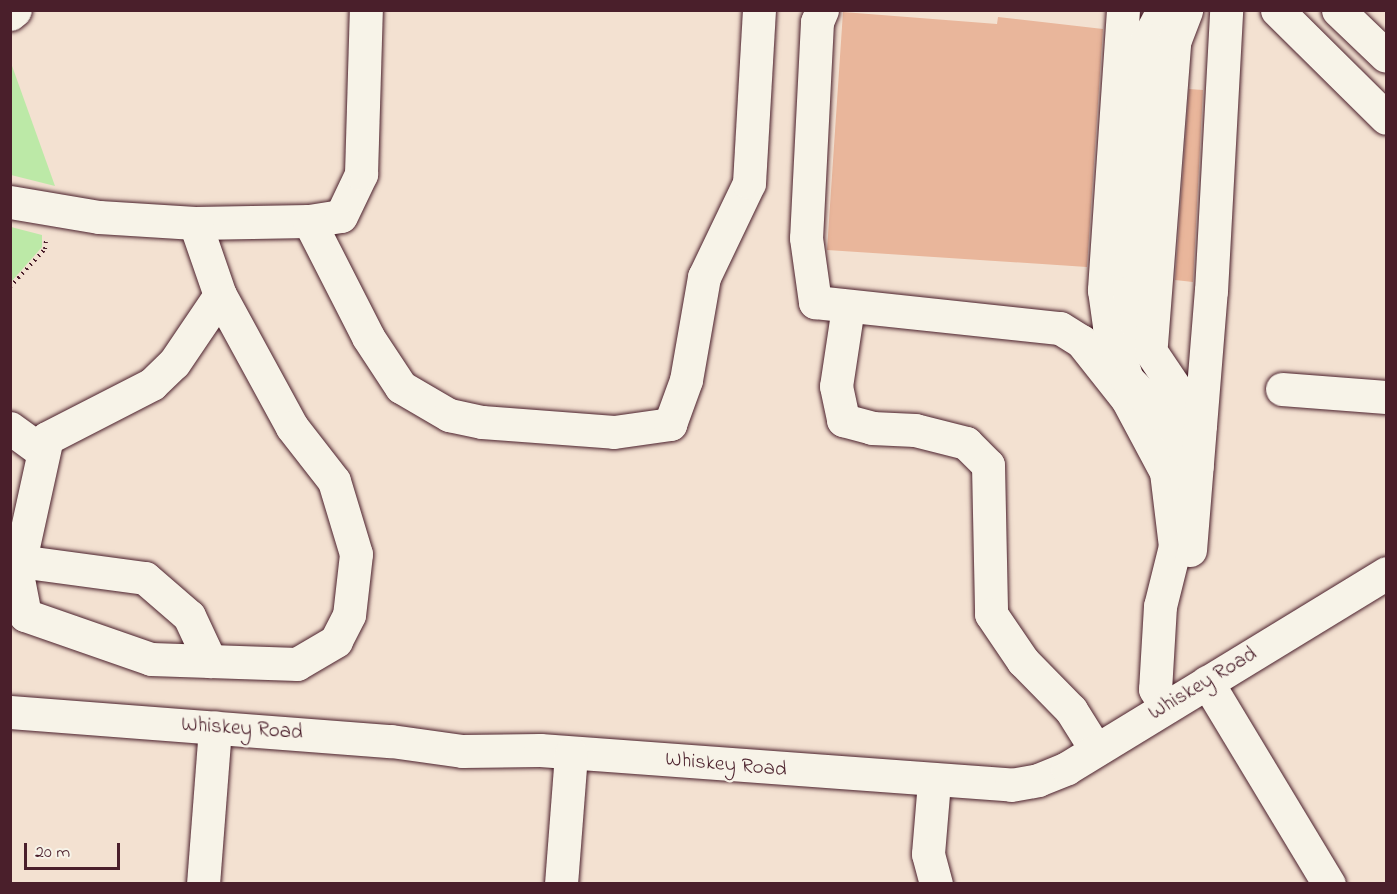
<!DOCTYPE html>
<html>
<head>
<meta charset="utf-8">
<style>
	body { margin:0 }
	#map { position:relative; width:1397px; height:894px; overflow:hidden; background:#f7f3e8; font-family:"Indie Flower",sans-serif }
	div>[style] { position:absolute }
	.built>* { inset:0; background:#f3e1d1; transform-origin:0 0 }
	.green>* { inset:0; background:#bce9a7 }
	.building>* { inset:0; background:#e9b69b }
	.path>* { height:4px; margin-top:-2px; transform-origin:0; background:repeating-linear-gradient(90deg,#4a1f2b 0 1.5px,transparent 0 6px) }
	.roads { filter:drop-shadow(0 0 2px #4a1f2b) drop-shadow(0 0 2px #4a1f2b) }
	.minor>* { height:33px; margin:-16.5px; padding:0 16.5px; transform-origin:16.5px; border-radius:16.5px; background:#f7f3e8 }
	span { translate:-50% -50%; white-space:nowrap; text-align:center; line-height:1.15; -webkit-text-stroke:4.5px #f7f3e8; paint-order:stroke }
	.street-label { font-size:21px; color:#4a1f2b }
	.frame { position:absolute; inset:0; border:12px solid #4a1f2b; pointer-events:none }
	.scale { position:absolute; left:24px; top:843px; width:96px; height:27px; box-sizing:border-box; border:3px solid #4a1f2b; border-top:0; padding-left:8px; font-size:18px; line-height:21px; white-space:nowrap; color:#4a1f2b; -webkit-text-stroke:4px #f7f3e8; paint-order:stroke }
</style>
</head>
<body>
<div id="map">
	<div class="built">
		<div style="left:10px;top:11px;width:1376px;height:872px"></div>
	</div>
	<div class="green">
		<div style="clip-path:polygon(11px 63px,55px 186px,11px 175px)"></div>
		<div style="clip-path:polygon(11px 227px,42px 235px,42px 247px,11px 282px)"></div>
	</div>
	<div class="building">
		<div style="clip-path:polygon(843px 12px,997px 24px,998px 17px,1103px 29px,1087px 267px,827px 250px)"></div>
		<div style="clip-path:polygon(1189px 89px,1203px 90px,1193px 282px,1175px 280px)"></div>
	</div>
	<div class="path">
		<div style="left:10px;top:287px;width:52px;rotate:-47.4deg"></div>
		<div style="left:45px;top:249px;width:8px;rotate:-83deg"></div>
	</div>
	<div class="roads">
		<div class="minor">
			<div style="left:822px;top:10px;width:13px;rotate:113deg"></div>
			<div style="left:817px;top:22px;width:216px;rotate:92.9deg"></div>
			<div style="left:806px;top:238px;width:65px;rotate:82deg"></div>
			<div style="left:815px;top:302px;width:246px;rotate:6.1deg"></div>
			<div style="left:1060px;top:328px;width:25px;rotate:32deg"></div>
			<div style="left:1081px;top:341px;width:74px;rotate:51.6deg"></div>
			<div style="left:1127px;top:399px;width:83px;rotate:61.9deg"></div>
			<div style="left:1166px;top:472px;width:75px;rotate:83.1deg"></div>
			<div style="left:1175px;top:546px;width:62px;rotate:104deg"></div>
			<div style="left:1160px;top:606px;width:83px;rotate:93.4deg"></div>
			<div style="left:1155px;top:689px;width:21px;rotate:59deg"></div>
			<div style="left:1123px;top:10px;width:281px;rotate:93.9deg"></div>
			<div style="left:1104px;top:290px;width:36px;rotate:82deg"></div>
			<div style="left:1109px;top:326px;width:56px;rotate:71.2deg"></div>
			<div style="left:1127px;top:379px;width:67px;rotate:45.6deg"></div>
			<div style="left:1174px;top:427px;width:45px;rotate:59.5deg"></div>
			<div style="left:1163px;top:10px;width:34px;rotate:118deg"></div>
			<div style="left:1147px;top:40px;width:253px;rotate:94.1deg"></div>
			<div style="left:1129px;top:292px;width:30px;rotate:78deg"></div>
			<div style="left:1135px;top:321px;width:35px;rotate:63deg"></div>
			<div style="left:1151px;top:352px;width:88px;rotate:56.1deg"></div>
			<div style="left:1277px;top:10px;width:153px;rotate:44.7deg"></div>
			<div style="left:1338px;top:10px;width:66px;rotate:43.8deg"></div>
			<div style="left:10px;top:14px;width:6px;rotate:-39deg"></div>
			<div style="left:10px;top:202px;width:90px;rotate:9.6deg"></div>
			<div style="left:99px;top:217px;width:96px;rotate:3.6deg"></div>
			<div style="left:195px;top:223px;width:114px;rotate:-1deg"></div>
			<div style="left:309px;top:221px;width:32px;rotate:-9deg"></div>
			<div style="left:341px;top:216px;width:47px;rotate:-64.5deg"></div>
			<div style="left:361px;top:174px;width:164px;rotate:-88.3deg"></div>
			<div style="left:309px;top:221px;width:130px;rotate:63deg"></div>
			<div style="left:368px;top:337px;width:60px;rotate:56.6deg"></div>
			<div style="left:401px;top:387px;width:56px;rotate:30.3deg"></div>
			<div style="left:449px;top:415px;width:34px;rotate:12deg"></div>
			<div style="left:482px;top:422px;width:132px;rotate:4.3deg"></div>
			<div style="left:614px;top:432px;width:57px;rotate:-8.1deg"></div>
			<div style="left:670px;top:424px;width:47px;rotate:-70deg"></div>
			<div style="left:686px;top:380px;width:105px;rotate:-80.1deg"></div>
			<div style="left:704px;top:277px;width:104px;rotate:-64.4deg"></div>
			<div style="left:749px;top:183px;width:173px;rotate:-86.7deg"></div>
			<div style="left:195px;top:223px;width:76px;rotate:70.9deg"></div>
			<div style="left:220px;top:295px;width:150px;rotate:61.4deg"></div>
			<div style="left:292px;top:427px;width:68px;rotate:52.1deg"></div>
			<div style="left:334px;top:481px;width:76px;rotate:73.2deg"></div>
			<div style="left:356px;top:554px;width:61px;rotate:96.5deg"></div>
			<div style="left:349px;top:615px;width:29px;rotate:117deg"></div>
			<div style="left:336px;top:641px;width:45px;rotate:149.5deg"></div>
			<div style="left:297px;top:664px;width:146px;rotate:-178deg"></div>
			<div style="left:151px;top:659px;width:133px;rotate:-160.8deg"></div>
			<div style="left:25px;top:615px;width:42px;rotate:-101deg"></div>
			<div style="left:17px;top:574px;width:139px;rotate:-77.6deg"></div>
			<div style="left:47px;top:438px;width:118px;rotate:-27.2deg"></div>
			<div style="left:152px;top:384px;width:30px;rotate:-44deg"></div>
			<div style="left:174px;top:363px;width:82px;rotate:-55.9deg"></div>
			<div style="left:848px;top:307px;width:80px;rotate:98.6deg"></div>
			<div style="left:836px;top:386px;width:35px;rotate:78deg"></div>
			<div style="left:843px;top:420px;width:30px;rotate:15deg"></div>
			<div style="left:872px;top:428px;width:43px;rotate:2.7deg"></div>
			<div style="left:915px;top:430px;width:53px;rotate:14.3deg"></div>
			<div style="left:966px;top:443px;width:31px;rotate:45deg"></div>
			<div style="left:988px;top:465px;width:149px;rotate:88.8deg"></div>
			<div style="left:991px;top:614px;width:57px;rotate:55.8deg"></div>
			<div style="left:1023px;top:661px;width:69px;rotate:45.6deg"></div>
			<div style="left:1071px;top:710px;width:47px;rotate:58deg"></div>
			<div style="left:1151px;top:344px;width:303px;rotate:-85.6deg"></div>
			<div style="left:1174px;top:42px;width:34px;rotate:-69deg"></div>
			<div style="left:1282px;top:389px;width:104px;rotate:4.4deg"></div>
			<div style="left:10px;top:428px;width:41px;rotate:36deg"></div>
			<div style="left:1190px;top:550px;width:260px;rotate:-85.4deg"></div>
			<div style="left:1211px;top:291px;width:281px;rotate:-86.9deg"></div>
			<div style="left:19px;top:561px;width:127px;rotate:7.7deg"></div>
			<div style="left:145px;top:578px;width:58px;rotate:40.8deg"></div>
			<div style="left:189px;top:616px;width:50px;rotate:65deg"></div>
			<div style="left:1207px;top:682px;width:236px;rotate:58.9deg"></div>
			<div style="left:10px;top:712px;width:382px;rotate:4.4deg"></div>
			<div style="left:391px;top:741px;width:72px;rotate:8deg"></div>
			<div style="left:462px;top:751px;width:78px;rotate:-0.7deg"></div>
			<div style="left:540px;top:750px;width:472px;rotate:4.2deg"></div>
			<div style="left:1011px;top:785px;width:27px;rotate:-10deg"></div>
			<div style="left:1038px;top:780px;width:31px;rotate:-22deg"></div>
			<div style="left:1067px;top:768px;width:374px;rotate:-31.4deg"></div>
			<div style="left:934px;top:782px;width:72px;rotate:94.8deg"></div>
			<div style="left:928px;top:854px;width:31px;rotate:75deg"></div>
			<div style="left:203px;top:884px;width:157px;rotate:-85.6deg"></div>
			<div style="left:561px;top:884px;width:131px;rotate:-85.6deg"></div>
		</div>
	</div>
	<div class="street-label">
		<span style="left:1203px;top:684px;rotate:-31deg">Whiskey Road</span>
		<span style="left:242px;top:729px;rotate:4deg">Whiskey Road</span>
		<span style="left:726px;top:765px;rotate:5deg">Whiskey Road</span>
	</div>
	<div class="frame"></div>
	<div class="scale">20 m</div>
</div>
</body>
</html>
